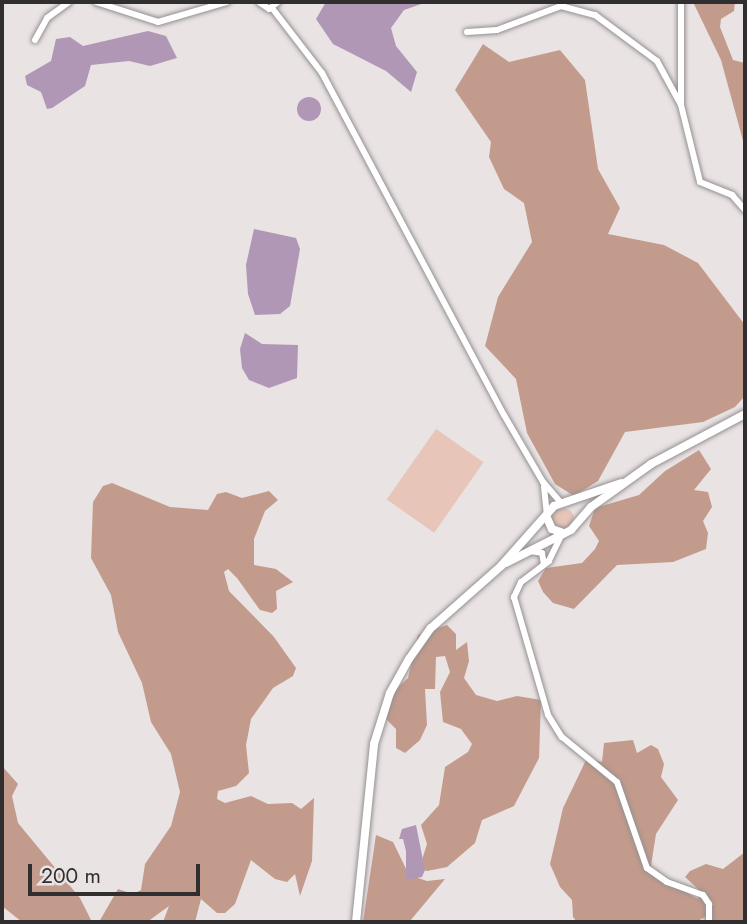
<!DOCTYPE html>
<html>
<head>
<meta charset="utf-8">
<style>
	body { margin:0 }
	#map { position:relative; width:747px; height:924px; overflow:hidden; background:#e9e3e4; font-family:Jost,sans-serif }
	div>[style] { position:absolute }
	.green>* { inset:0; background:#e7c5b8; transform-origin:0 0 }
	.round { border-radius:50% }
	.forest>* { inset:0; background:#c39b8c }
	.water>* { inset:0; background:#b097b6 }
	.roads { filter:drop-shadow(0 0 2px #969091) drop-shadow(0 0 2px #969091) }
	.minor>* { height:6px; margin:-3px; padding:0 3px; transform-origin:3px; border-radius:3px; background:#fff }
	.major>* { height:8px; margin:-4px; padding:0 4px; transform-origin:4px; border-radius:4px; background:#fff }
	span { translate:-50% -50%; white-space:nowrap; text-align:center; line-height:1.15; -webkit-text-stroke:7px #e9e3e4; paint-order:stroke }
	.frame { position:absolute; inset:0; border:4px solid #312e2f; pointer-events:none }
	.scale { position:absolute; left:28px; top:864px; width:172px; height:32px; box-sizing:border-box; border:4px solid #312e2f; border-top:0; padding-left:9px; font-size:21px; line-height:24px; white-space:nowrap; color:#312e2f; -webkit-text-stroke:5px #e9e3e4; paint-order:stroke }
</style>
</head>
<body>
<div id="map">
	<div class="green">
		<div style="left:436px;top:429px;width:58px;height:86px;rotate:35deg"></div>
		<div class="round" style="left:552px;top:508px;width:22px;height:22px"></div>
	</div>
	<div class="forest">
		<div style="clip-path:polygon(693px 2px,735px 2px,734px 11px,721px 19px,720px 27px,733px 60px,745px 63px,745px 148px,721px 60px)"></div>
		<div style="clip-path:polygon(483px 44px,509px 62px,560px 50px,585px 80px,598px 169px,620px 208px,608px 234px,664px 245px,698px 263px,745px 325px,745px 396px,735px 407px,703px 422px,625px 432px,598px 481px,574px 496px,555px 484px,527px 433px,516px 379px,485px 346px,498px 297px,532px 242px,524px 203px,504px 189px,489px 157px,491px 142px,455px 90px)"></div>
		<div style="clip-path:polygon(699px 450px,711px 469px,694px 490px,708px 492px,712px 507px,703px 521px,708px 533px,706px 549px,673px 562px,617px 565px,574px 609px,553px 603px,543px 592px,538px 581px,546px 568px,582px 563px,595px 549px,599px 541px,589px 526px,595px 508px,639px 495px,665px 471px)"></div>
		<div style="clip-path:polygon(112px 483px,170px 507px,208px 510px,217px 494px,226px 492px,242px 498px,269px 491px,278px 500px,265px 511px,254px 539px,254px 565px,276px 569px,293px 582px,276px 591px,277px 609px,272px 613px,260px 610px,237px 578px,228px 569px,224px 572px,229px 591px,274px 637px,296px 668px,293px 676px,273px 688px,251px 719px,246px 745px,249px 773px,236px 786px,218px 791px,217px 799px,225px 803px,251px 796px,268px 804px,292px 803px,301px 809px,314px 798px,312px 861px,300px 896px,295px 874px,287px 882px,275px 879px,251px 860px,235px 904px,225px 913px,217px 913px,201px 899px,195px 922px,163px 922px,169px 906px,147px 922px,99px 922px,118px 889px,133px 894px,141px 890px,145px 864px,171px 826px,180px 792px,171px 754px,151px 722px,142px 683px,118px 632px,111px 595px,91px 558px,93px 502px,103px 486px)"></div>
		<div style="clip-path:polygon(447px 625px,456px 634px,456px 650px,467px 642px,469px 661px,464px 678px,476px 695px,497px 701px,517px 696px,541px 700px,539px 758px,514px 806px,482px 820px,475px 843px,447px 867px,427px 871px,419px 869px,427px 844px,421px 825px,439px 805px,445px 767px,468px 752px,472px 744px,461px 729px,443px 722px,440px 692px,450px 672px,445px 656px,436px 657px,435px 689px,425px 689px,427px 725px,420px 740px,405px 753px,396px 748px,396px 729px,386px 719px,395px 690px,408px 678px,418px 635px)"></div>
		<div style="clip-path:polygon(633px 740px,637px 753px,651px 745px,658px 749px,664px 764px,661px 777px,678px 800px,656px 834px,650px 872px,698px 899px,698px 889px,685px 877px,690px 871px,706px 864px,723px 869px,745px 852px,745px 922px,707px 922px,705px 917px,696px 922px,577px 922px,573px 917px,572px 900px,560px 887px,550px 864px,563px 808px,587px 758px,602px 762px,604px 743px)"></div>
		<div style="clip-path:polygon(2px 766px,18px 784px,12px 796px,18px 823px,80px 898px,92px 922px,22px 922px,2px 906px)"></div>
		<div style="clip-path:polygon(376px 835px,393px 842px,409px 875px,427px 881px,445px 879px,410px 921px,363px 922px)"></div>
	</div>
	<div class="water">
		<div style="clip-path:polygon(326px 2px,427px 2px,404px 10px,391px 28px,396px 46px,417px 72px,411px 92px,386px 71px,333px 44px,316px 19px)"></div>
		<div style="clip-path:polygon(148px 31px,166px 36px,177px 58px,150px 66px,129px 61px,91px 65px,85px 86px,52px 108px,47px 109px,41px 92px,27px 85px,25px 76px,51px 61px,56px 39px,70px 37px,83px 46px)"></div>
		<div class="round" style="left:297px;top:97px;width:24px;height:24px"></div>
		<div style="clip-path:polygon(254px 229px,296px 238px,300px 249px,290px 306px,280px 314px,255px 315px,248px 294px,246px 265px)"></div>
		<div style="clip-path:polygon(245px 333px,262px 344px,298px 345px,297px 378px,269px 388px,249px 380px,242px 368px,240px 349px)"></div>
		<div style="clip-path:polygon(416px 825px,425px 870px,422px 877px,406px 880px,406px 851px,403px 839px,399px 839px,402px 829px)"></div>
	</div>
	<div class="roads">
		<div class="minor">
			<div style="left:96px;top:2px;width:65px;rotate:17.9deg"></div>
			<div style="left:158px;top:22px;width:72px;rotate:-16.2deg"></div>
			<div style="left:259px;top:2px;width:12px;rotate:35deg"></div>
			<div style="left:269px;top:9px;width:11px;rotate:-38deg"></div>
			<div style="left:681px;top:2px;width:101px;rotate:90deg"></div>
			<div style="left:272px;top:8px;width:82px;rotate:52.4deg"></div>
			<div style="left:322px;top:73px;width:387px;rotate:62deg"></div>
			<div style="left:504px;top:415px;width:78px;rotate:59.8deg"></div>
			<div style="left:543px;top:482px;width:29px;rotate:49deg"></div>
			<div style="left:467px;top:32px;width:30px;rotate:-4deg"></div>
			<div style="left:497px;top:30px;width:68px;rotate:-20.6deg"></div>
			<div style="left:561px;top:6px;width:35px;rotate:15deg"></div>
			<div style="left:595px;top:15px;width:77px;rotate:36.6deg"></div>
			<div style="left:657px;top:61px;width:50px;rotate:61.4deg"></div>
			<div style="left:681px;top:105px;width:79px;rotate:76.1deg"></div>
			<div style="left:700px;top:182px;width:35px;rotate:22deg"></div>
			<div style="left:732px;top:195px;width:20px;rotate:49deg"></div>
			<div style="left:35px;top:40px;width:25px;rotate:-61deg"></div>
			<div style="left:47px;top:18px;width:27px;rotate:-36deg"></div>
			<div style="left:544px;top:487px;width:28px;rotate:84deg"></div>
			<div style="left:561px;top:536px;width:28px;rotate:116deg"></div>
			<div style="left:549px;top:561px;width:35px;rotate:143deg"></div>
			<div style="left:521px;top:582px;width:17px;rotate:115deg"></div>
			<div style="left:514px;top:597px;width:123px;rotate:73.9deg"></div>
			<div style="left:548px;top:715px;width:26px;rotate:58deg"></div>
			<div style="left:562px;top:737px;width:71px;rotate:39.3deg"></div>
			<div style="left:617px;top:782px;width:91px;rotate:70.8deg"></div>
			<div style="left:647px;top:868px;width:24px;rotate:35deg"></div>
			<div style="left:667px;top:882px;width:38px;rotate:20deg"></div>
			<div style="left:703px;top:895px;width:11px;rotate:56deg"></div>
			<div style="left:709px;top:904px;width:18px;rotate:90deg"></div>
			<div style="left:530px;top:551px;width:12px;rotate:9deg"></div>
			<div style="left:542px;top:553px;width:11px;rotate:80deg"></div>
		</div>
		<div class="major">
			<div style="left:547px;top:518px;width:12px;rotate:66deg"></div>
			<div style="left:552px;top:529px;width:12px;rotate:20deg"></div>
			<div style="left:506px;top:563px;width:73px;rotate:-26.9deg"></div>
			<div style="left:571px;top:530px;width:30px;rotate:-49deg"></div>
			<div style="left:591px;top:507px;width:74px;rotate:-35.6deg"></div>
			<div style="left:651px;top:464px;width:106px;rotate:-28deg"></div>
			<div style="left:356px;top:922px;width:179px;rotate:-84.2deg"></div>
			<div style="left:374px;top:744px;width:53px;rotate:-72.6deg"></div>
			<div style="left:390px;top:693px;width:39px;rotate:-61deg"></div>
			<div style="left:409px;top:659px;width:38px;rotate:-55deg"></div>
			<div style="left:431px;top:628px;width:94px;rotate:-41.5deg"></div>
			<div style="left:501px;top:566px;width:80px;rotate:-48.5deg"></div>
			<div style="left:554px;top:506px;width:71px;rotate:-18.9deg"></div>
		</div>
	</div>
	<div class="frame"></div>
	<div class="scale">200 m</div>
</div>
</body>
</html>
